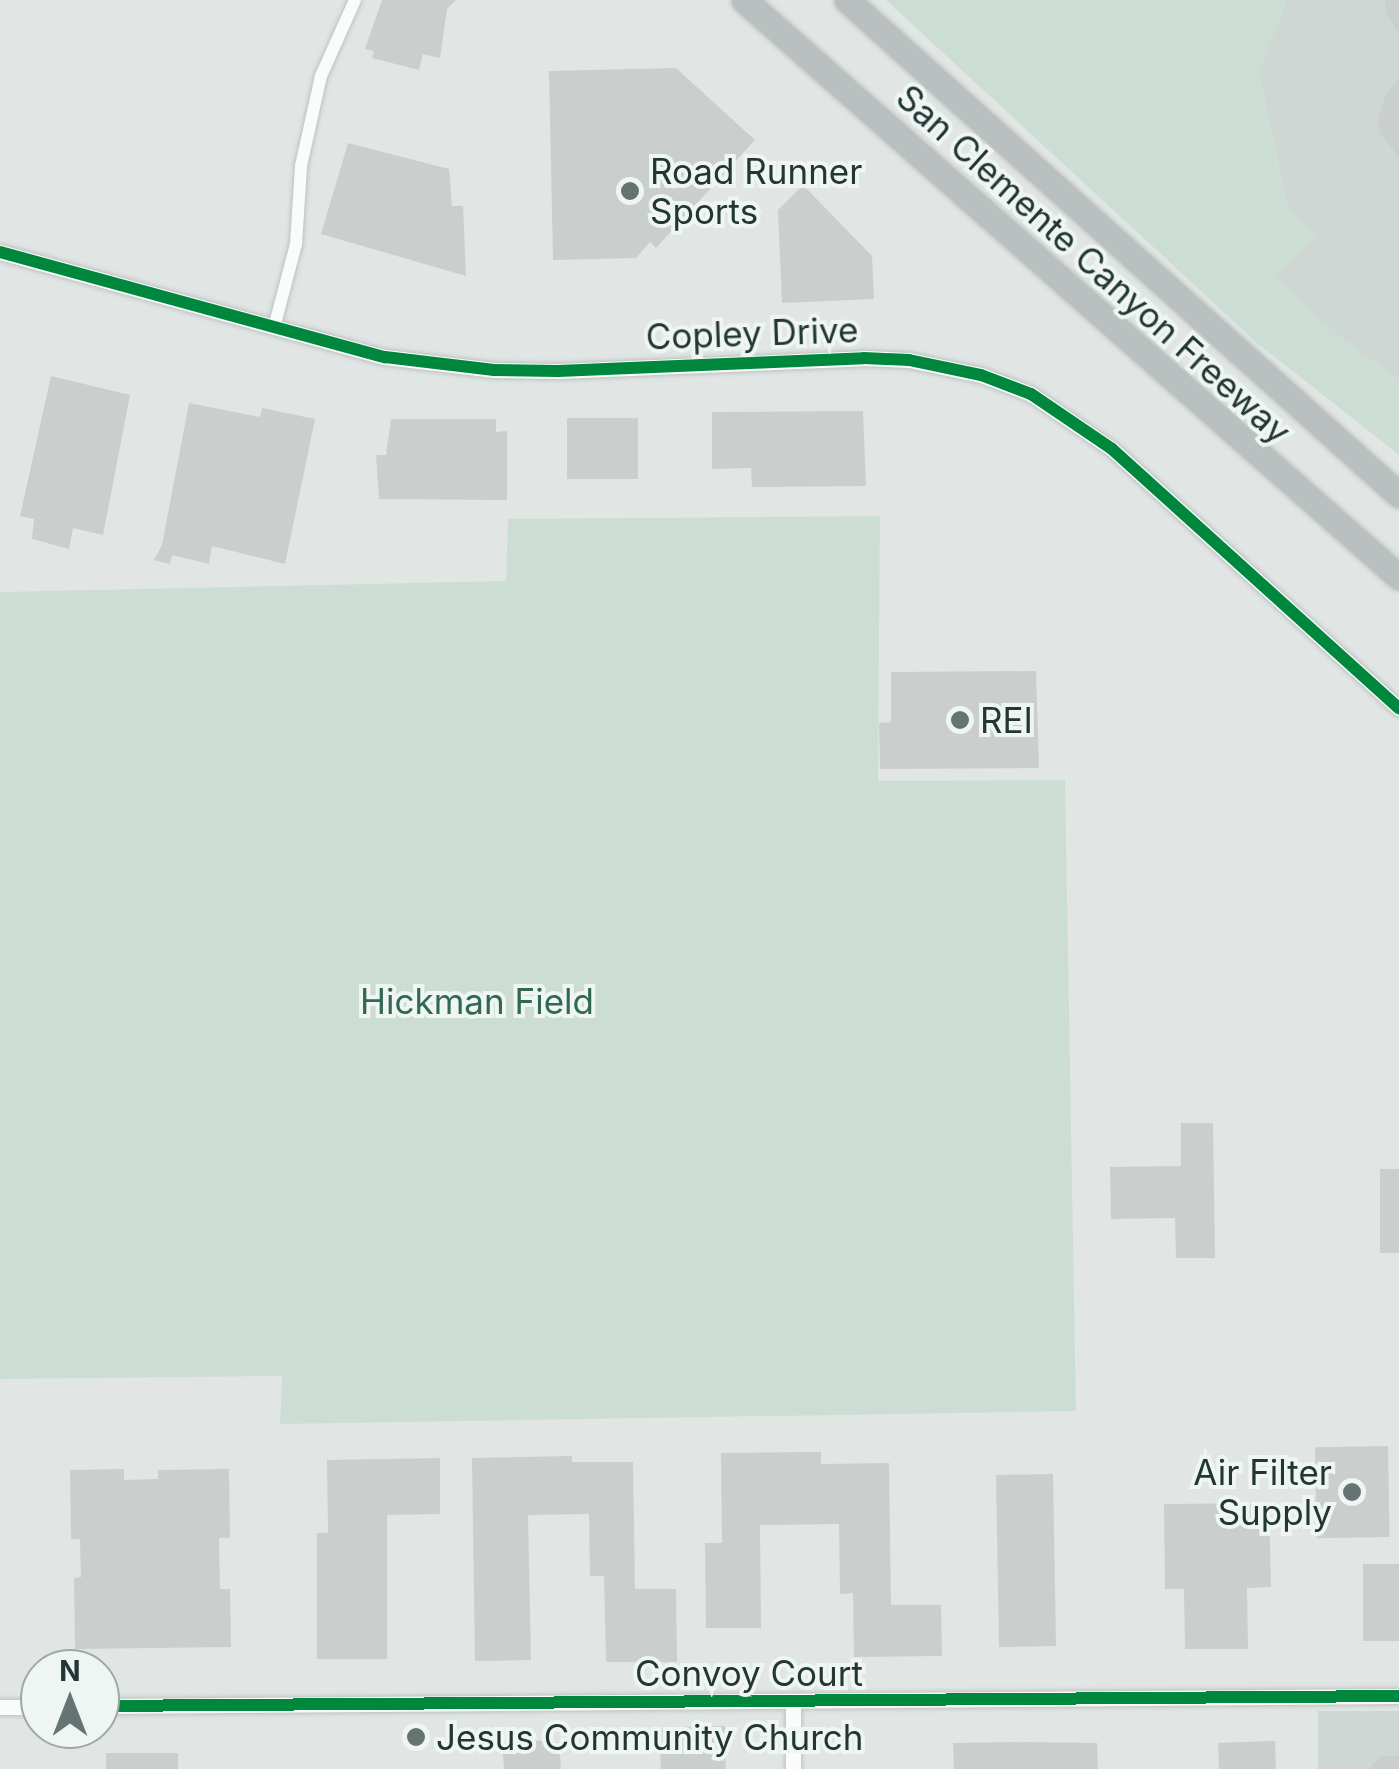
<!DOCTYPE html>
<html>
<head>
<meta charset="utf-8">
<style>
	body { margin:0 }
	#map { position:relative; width:1399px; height:1769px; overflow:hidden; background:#e1e6e5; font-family:Inter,sans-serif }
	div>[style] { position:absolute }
	.built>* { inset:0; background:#cfd7d5; transform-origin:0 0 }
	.green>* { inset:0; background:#ccded4 }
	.building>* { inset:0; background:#cacecd; transform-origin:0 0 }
	.roads { filter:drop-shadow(0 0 2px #bec3c2) drop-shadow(0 0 2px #bec3c2) }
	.minor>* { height:12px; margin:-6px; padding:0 6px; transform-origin:6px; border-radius:6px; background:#fafbfb }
	.tertiary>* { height:15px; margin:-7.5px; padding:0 7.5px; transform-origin:7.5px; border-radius:7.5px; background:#fafbfb }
	.motorway>* { height:25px; margin:-12.5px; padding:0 12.5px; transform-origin:12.5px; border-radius:12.5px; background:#bac0c0 }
	.cycleway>* { height:12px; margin:-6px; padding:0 6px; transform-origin:6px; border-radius:6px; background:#00873e }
	.dots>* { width:28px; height:28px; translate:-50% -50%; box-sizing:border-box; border:5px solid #eff5f3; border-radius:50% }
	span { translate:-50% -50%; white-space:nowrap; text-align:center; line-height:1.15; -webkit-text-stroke:8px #eff5f3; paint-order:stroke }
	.poi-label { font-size:35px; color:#223634 }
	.left { translate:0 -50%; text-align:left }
	.right { translate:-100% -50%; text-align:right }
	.street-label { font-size:35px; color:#223634 }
	.park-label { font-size:35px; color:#316851 }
	.north { position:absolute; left:20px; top:1649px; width:100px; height:100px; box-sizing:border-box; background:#eff5f3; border:2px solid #9da9a7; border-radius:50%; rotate:0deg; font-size:28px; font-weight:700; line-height:40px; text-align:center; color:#223634 }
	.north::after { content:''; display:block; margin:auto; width:35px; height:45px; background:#657472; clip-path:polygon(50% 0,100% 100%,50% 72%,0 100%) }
</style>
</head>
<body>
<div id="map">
	<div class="built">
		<div style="clip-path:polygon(1286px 0,1399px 0,1399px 380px,1338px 336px,1275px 275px,1287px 207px,1259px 74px)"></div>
		<div style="left:1399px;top:1711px;width:58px;height:81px;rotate:90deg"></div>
	</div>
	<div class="green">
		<div style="clip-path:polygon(886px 0,1286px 0,1259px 75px,1287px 207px,1318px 235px,1276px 275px,1338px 336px,1399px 380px,1399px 455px,1257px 343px)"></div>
		<div style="clip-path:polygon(880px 516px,878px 781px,1065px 780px,1076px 1411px,280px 1424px,282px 1376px,0 1379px,0 592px,506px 581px,508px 519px)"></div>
	</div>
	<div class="building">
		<div style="clip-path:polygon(382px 0,456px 0,447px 9px,440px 58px,423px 54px,419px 70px,372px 58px,374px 51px,365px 49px)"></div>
		<div style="clip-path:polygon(1385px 0,1399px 0,1399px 35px,1387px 14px)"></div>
		<div style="clip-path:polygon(676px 68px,755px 140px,656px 248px,650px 242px,636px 258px,553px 260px,549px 71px)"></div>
		<div style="clip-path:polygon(1399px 80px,1399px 157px,1380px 134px,1378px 120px,1386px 93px)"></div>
		<div style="clip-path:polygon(348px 143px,449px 169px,452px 206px,463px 206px,466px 276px,321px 234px)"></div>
		<div style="clip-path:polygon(803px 185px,872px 256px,874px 299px,782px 303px,778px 210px)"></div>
		<div style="clip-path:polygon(51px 376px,130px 395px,103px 535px,73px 528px,69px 549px,32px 539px,34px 519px,20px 516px)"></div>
		<div style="clip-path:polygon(189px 403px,260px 417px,262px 408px,315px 419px,285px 564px,212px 546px,209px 564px,172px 555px,170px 564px,154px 560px,162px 545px)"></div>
		<div style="clip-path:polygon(863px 411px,866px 486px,752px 487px,751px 468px,712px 469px,712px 412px)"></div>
		<div style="left:567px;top:418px;width:71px;height:61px"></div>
		<div style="clip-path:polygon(391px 419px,496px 419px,496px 432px,507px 431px,507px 500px,379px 499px,376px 455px,386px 455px)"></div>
		<div style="clip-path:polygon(1036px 671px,1039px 768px,880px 769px,879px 723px,891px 722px,891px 672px)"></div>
		<div style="clip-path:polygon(1181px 1123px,1213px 1123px,1215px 1258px,1176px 1258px,1175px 1218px,1111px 1219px,1110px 1167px,1181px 1166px)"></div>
		<div style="left:1399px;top:1169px;width:84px;height:19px;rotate:90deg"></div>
		<div style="left:1388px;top:1446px;width:91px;height:73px;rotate:89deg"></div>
		<div style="clip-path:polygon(821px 1452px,821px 1464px,889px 1463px,891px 1605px,941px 1605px,942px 1656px,854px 1657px,853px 1593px,840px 1594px,839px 1524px,760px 1525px,761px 1628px,706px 1628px,705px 1543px,722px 1543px,721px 1453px)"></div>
		<div style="clip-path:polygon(572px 1456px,572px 1462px,633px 1462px,635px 1589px,676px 1589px,677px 1662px,606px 1662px,604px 1576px,590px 1576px,589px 1514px,528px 1515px,531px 1660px,475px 1661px,472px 1458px)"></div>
		<div style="clip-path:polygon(440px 1458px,440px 1514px,387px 1515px,387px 1659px,317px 1659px,317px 1533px,328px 1533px,327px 1460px)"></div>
		<div style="clip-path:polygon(124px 1469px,124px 1480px,158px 1479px,158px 1470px,229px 1469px,230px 1538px,219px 1538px,220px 1589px,230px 1589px,231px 1647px,75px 1649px,74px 1578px,81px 1577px,80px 1539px,71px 1539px,70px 1470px)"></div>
		<div style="left:1053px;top:1474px;width:172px;height:57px;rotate:89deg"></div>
		<div style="clip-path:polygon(1269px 1503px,1271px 1587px,1247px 1588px,1248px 1649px,1185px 1649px,1184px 1589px,1165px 1589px,1164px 1504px)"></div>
		<div style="left:1363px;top:1564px;width:36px;height:77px"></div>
		<div style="left:725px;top:1726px;width:43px;height:65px;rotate:89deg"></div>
		<div style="clip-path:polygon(509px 1739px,559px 1742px,561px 1769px,504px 1769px,502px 1745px)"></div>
		<div style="left:1275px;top:1741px;width:28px;height:57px;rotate:88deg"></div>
		<div style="clip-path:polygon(1026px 1742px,1097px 1743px,1098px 1769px,954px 1769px,953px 1743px)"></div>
		<div style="left:178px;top:1753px;width:16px;height:72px;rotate:90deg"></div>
		<div style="clip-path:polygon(1381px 1756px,1399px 1756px,1399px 1769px,1368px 1769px)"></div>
	</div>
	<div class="roads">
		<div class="minor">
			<div style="left:274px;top:328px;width:87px;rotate:-75.3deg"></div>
			<div style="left:296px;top:244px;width:78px;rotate:-86.3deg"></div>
			<div style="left:301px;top:166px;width:92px;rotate:-77.5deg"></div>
			<div style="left:321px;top:76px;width:83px;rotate:-65.9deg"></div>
		</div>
		<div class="tertiary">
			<div style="left:0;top:252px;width:399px;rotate:15.3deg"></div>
			<div style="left:385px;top:357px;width:110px;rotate:6.8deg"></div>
			<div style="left:494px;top:370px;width:64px;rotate:0.9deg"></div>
			<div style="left:558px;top:371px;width:306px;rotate:-2.4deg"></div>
			<div style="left:864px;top:358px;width:45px;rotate:2.5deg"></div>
			<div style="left:909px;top:360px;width:74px;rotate:11.8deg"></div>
			<div style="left:981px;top:375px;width:53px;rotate:20.8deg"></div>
			<div style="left:1031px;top:394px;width:98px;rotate:34.2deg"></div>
			<div style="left:1112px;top:449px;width:387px;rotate:42.1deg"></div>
			<div style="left:793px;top:1703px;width:66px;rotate:90deg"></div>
			<div style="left:100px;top:1706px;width:1299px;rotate:-0.44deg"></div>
			<div style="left:0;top:1707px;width:40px"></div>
		</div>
		<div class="motorway">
			<div style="left:744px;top:0;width:873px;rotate:41.38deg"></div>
			<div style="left:847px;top:0;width:741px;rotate:41.88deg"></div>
		</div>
	</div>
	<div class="cycleway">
		<div style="left:0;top:252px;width:399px;rotate:15.3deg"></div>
		<div style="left:385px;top:357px;width:110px;rotate:6.8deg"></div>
		<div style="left:494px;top:370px;width:64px;rotate:0.9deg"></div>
		<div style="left:558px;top:371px;width:306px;rotate:-2.4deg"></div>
		<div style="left:864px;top:358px;width:45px;rotate:2.5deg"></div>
		<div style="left:909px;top:360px;width:74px;rotate:11.8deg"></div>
		<div style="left:981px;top:375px;width:53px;rotate:20.8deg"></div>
		<div style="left:1031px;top:394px;width:98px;rotate:34.2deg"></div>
		<div style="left:1112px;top:449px;width:387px;rotate:42.1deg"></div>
		<div style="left:100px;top:1706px;width:1299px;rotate:-0.44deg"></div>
	</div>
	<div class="dots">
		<div style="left:630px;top:191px;background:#657472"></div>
		<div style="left:960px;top:720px;background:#657472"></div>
		<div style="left:1352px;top:1492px;background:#657472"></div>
		<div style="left:416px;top:1737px;background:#657472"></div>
	</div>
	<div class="poi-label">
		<span class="left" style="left:650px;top:191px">Road Runner<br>Sports</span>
		<span class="left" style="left:980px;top:720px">REI</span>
		<span class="right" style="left:1332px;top:1492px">Air Filter<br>Supply</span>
		<span class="left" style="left:436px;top:1737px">Jesus Community Church</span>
	</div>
	<div class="street-label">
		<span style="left:1094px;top:264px;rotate:42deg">San Clemente Canyon Freeway</span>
		<span style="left:752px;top:333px;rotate:-2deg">Copley Drive</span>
		<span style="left:749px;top:1673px">Convoy Court</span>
	</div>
	<div class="park-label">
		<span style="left:477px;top:1001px">Hickman Field</span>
	</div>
	<div class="north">N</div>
</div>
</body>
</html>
